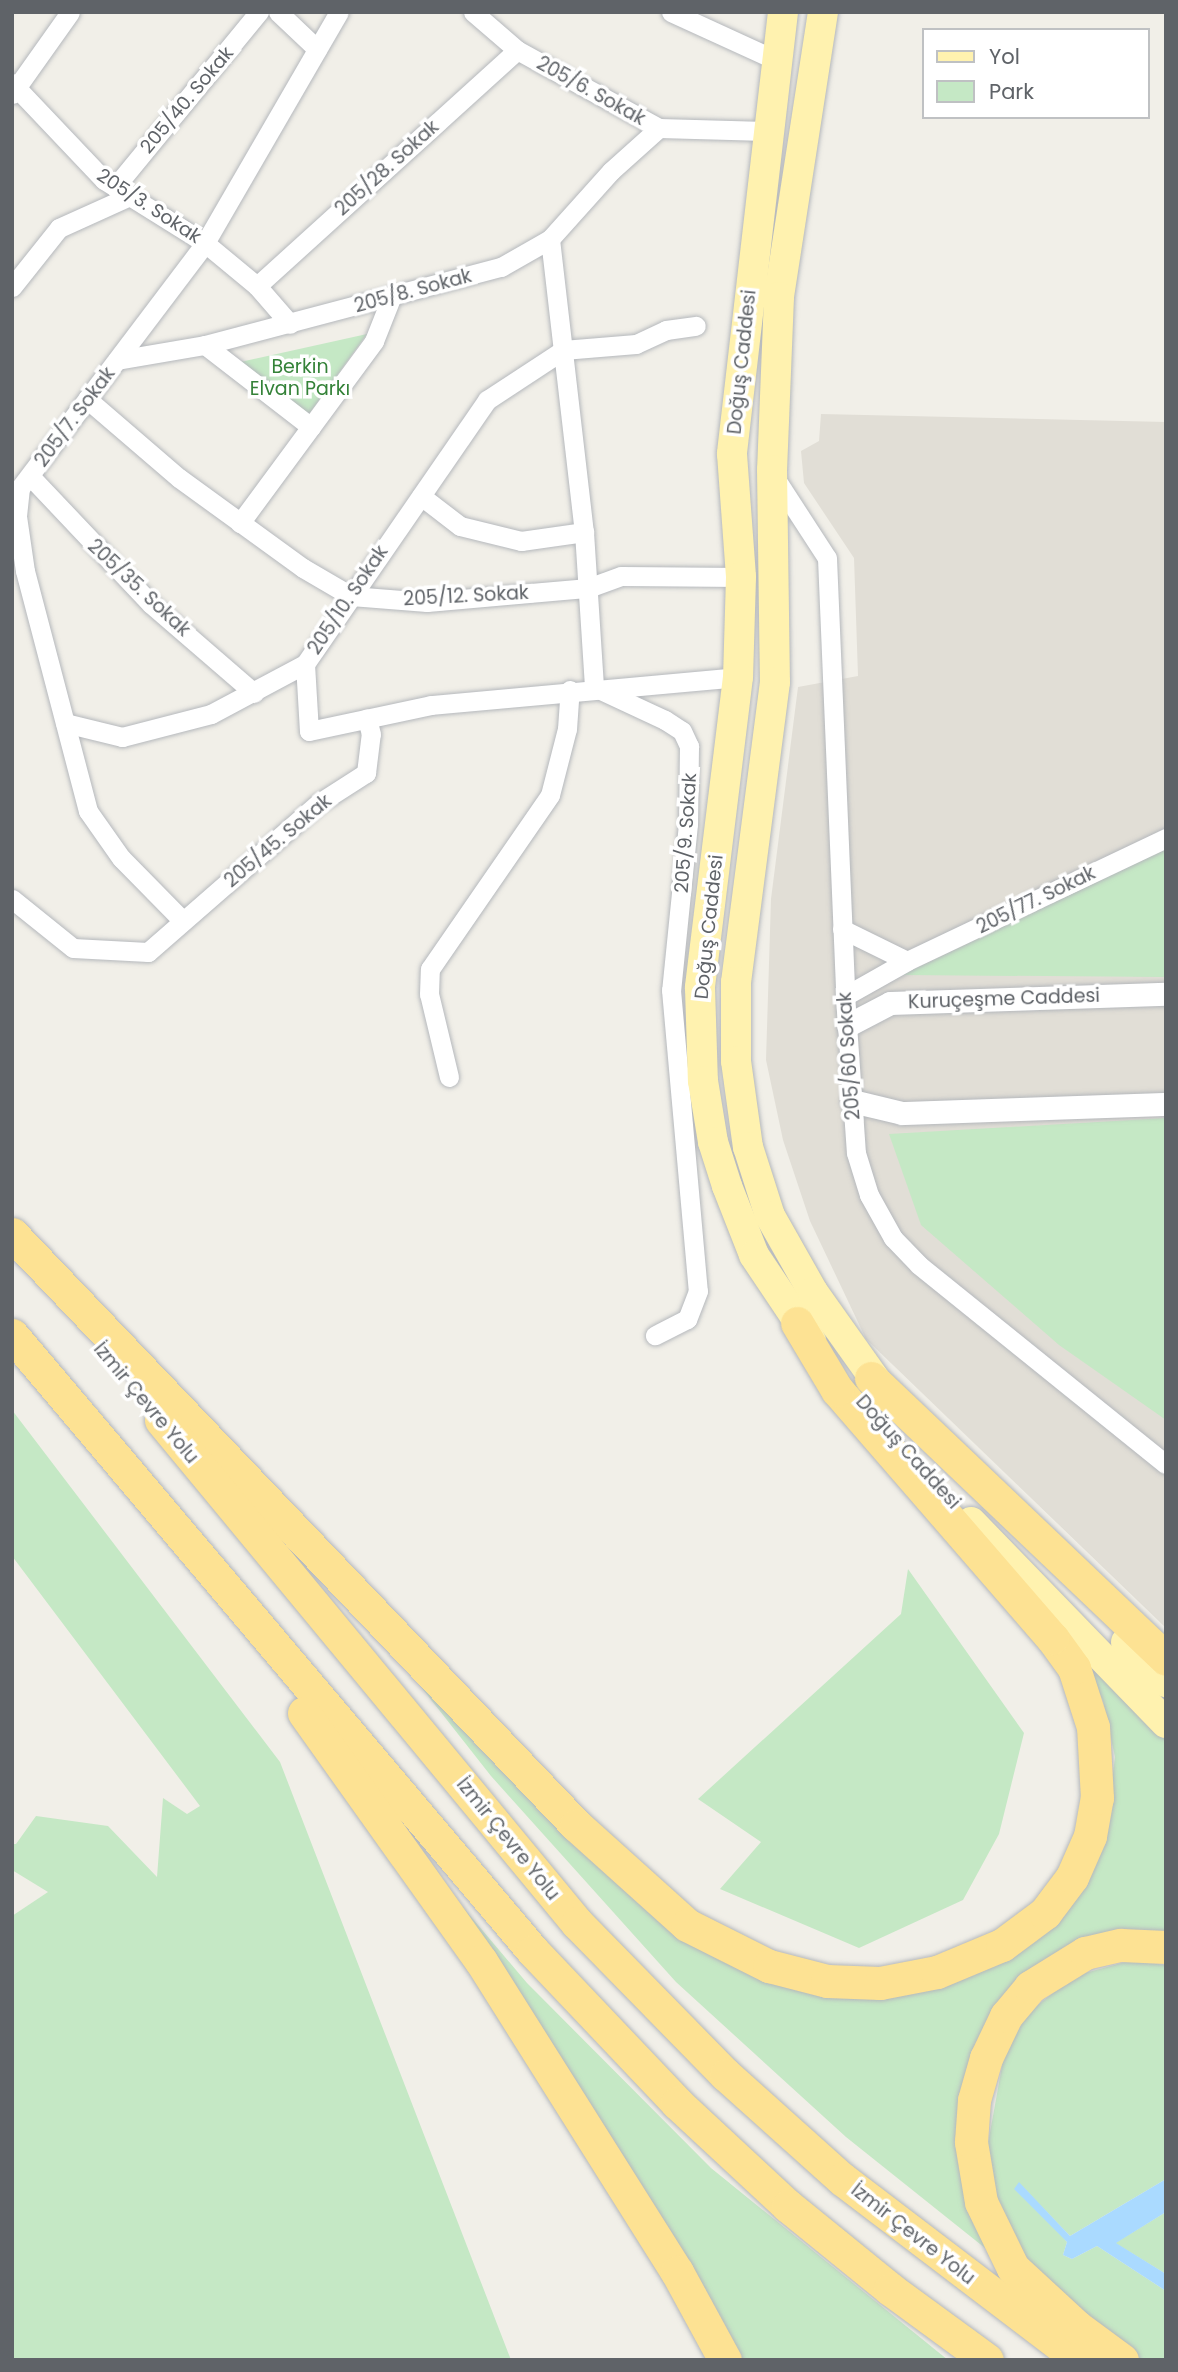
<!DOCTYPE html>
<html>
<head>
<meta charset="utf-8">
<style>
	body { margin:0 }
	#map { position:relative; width:1178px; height:2372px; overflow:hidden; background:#f1efe8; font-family:Poppins,sans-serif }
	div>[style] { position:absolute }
	.education>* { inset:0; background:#e1ded6 }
	.green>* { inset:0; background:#c5e8c5 }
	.water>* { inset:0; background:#aadaff }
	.roads { filter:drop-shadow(0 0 2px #b5b8bc) drop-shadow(0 0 2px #b5b8bc) }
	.minor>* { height:19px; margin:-9.5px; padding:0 9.5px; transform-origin:9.5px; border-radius:9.5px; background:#fff }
	.tertiary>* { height:23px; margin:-11.5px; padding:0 11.5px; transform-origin:11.5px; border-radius:11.5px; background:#fff }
	.primary>* { height:30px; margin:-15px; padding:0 15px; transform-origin:15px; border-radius:15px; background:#fff2af }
	.motorway>* { height:33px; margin:-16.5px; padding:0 16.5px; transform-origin:16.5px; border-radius:16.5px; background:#fde293 }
	span { translate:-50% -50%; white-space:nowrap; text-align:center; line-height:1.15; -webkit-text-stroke:7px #fff; paint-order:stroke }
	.street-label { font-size:19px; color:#5f6368 }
	.park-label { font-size:19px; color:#348238 }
	.frame { position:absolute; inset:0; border:14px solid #5f6368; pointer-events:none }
	.legend { position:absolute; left:922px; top:28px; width:228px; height:91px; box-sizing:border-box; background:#fff; border:2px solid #bfc1c3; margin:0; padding:9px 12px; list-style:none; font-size:21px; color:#5f6368 }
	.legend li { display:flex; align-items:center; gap:14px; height:35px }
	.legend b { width:35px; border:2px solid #bfc1c3 }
</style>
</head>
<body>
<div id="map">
	<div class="education">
		<div style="clip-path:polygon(821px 414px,1166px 422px,1166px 1628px,866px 1339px,810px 1221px,783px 1140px,766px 1060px,771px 899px,798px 687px,858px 676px,854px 558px,804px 483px,801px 451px,819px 441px)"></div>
	</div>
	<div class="green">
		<div style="clip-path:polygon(367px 334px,306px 418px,236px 363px)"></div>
		<div style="clip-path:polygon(1166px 849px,1166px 977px,902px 975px)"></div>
		<div style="clip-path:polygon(1166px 1118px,1166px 1420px,1059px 1345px,921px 1225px,889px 1134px)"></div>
		<div style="clip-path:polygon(12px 1410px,280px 1762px,511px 2360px,12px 2360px,12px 1916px,48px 1892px,12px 1870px,12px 1844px,16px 1844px,36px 1816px,108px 1826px,157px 1877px,163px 1798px,187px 1814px,200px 1806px,12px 1556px)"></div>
		<div style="clip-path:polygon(908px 1569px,1024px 1733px,999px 1834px,963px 1900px,859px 1948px,720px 1889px,761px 1842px,698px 1799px,901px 1614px)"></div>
		<div style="clip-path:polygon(344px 1589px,640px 1901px,786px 1981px,998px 1961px,1106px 1829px,1115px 1757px,1103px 1701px,1073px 1639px,1166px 1740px,1166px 1934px,1047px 1964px,974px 2067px,995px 2256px,846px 2137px,676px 1982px,491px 1776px)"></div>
		<div style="clip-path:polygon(445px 1886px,527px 1983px,711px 2168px,948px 2360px,742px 2360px,689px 2263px)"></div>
		<div style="clip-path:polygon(1129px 1961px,1166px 1965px,1166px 2179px,1070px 2236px,1019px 2183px,1067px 2242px,1063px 2255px,1072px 2259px,1097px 2246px,1166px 2291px,1166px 2360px,1140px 2360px,1067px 2304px,1017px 2250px,993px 2196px,987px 2149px,1004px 2055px,1028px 2013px,1074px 1976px)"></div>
		<div style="clip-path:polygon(1166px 2212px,1166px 2274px,1115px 2243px)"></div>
	</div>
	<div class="water">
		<div style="clip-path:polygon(1166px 2179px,1166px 2212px,1116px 2243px,1166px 2274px,1166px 2291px,1097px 2246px,1072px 2259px,1063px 2255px,1067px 2242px,1014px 2189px,1019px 2182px,1070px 2236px)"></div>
	</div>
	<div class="roads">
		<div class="minor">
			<div style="left:278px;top:12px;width:54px;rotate:43.5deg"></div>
			<div style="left:473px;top:12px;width:58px;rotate:40.8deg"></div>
			<div style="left:517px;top:50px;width:162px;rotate:28.8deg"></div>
			<div style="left:659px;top:128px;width:107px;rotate:1.6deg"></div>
			<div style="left:671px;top:12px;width:118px;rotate:24.6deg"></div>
			<div style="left:12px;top:83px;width:134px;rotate:46.5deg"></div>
			<div style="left:104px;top:180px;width:119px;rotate:32deg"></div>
			<div style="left:205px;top:243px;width:67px;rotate:39.6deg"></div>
			<div style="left:257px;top:286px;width:50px;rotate:49deg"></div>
			<div style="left:12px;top:94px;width:100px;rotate:-54.7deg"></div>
			<div style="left:115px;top:187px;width:227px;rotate:-50.6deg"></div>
			<div style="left:550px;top:239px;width:295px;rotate:83.4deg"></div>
			<div style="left:584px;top:532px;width:155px;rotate:86.3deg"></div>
			<div style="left:594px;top:687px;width:78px;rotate:24.9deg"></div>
			<div style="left:665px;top:720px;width:20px;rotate:33deg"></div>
			<div style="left:682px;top:731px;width:17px;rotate:65deg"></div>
			<div style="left:689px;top:746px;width:78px;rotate:90.7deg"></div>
			<div style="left:688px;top:824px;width:167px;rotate:95.8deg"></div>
			<div style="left:671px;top:990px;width:302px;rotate:84.9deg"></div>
			<div style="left:698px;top:1291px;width:30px;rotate:111deg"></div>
			<div style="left:687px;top:1319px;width:36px;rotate:153deg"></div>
			<div style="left:257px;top:286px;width:351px;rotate:-42.2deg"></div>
			<div style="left:12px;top:287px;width:75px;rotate:-51.5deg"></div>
			<div style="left:59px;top:228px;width:78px;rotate:-24.3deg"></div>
			<div style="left:205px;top:345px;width:134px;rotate:37.7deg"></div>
			<div style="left:563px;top:350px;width:73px;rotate:-4.7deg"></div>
			<div style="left:636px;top:344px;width:33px;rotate:-25deg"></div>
			<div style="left:666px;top:330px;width:30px;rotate:-8deg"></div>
			<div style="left:117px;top:360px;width:89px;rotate:-9.7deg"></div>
			<div style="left:205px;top:345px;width:306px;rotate:-14.8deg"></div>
			<div style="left:501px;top:267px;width:56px;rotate:-29.7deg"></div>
			<div style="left:550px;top:239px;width:91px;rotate:-48.1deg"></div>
			<div style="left:611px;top:171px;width:64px;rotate:-41.9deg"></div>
			<div style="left:87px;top:399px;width:121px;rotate:40.7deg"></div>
			<div style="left:179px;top:478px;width:153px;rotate:36deg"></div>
			<div style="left:303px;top:568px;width:56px;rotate:30.3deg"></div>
			<div style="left:351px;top:596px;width:76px;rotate:4.5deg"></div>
			<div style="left:427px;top:602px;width:162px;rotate:-5deg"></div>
			<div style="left:588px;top:588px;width:35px;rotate:-20deg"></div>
			<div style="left:621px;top:576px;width:120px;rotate:0.5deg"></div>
			<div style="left:30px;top:476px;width:176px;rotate:46.6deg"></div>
			<div style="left:151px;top:604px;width:136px;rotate:40.8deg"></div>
			<div style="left:775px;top:478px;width:95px;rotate:57deg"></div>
			<div style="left:827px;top:558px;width:438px;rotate:87.6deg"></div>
			<div style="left:845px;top:996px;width:157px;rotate:86deg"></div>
			<div style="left:856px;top:1153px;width:44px;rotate:72.8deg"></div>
			<div style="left:869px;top:1195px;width:49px;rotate:60.8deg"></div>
			<div style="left:893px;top:1238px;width:37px;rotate:46deg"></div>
			<div style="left:919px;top:1265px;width:317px;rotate:38.9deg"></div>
			<div style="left:421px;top:496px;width:49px;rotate:37.6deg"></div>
			<div style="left:460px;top:526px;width:63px;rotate:13.8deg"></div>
			<div style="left:521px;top:541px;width:64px;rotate:-8.1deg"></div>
			<div style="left:240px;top:523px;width:226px;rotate:-53.6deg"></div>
			<div style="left:374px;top:341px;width:46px;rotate:-68.4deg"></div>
			<div style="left:305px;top:664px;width:67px;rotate:86.6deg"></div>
			<div style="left:309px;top:731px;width:125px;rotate:-12deg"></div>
			<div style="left:431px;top:705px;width:308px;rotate:-5.2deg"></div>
			<div style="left:65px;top:723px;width:59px;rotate:13.8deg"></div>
			<div style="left:122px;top:737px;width:92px;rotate:-14.5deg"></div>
			<div style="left:211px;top:714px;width:106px;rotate:-28deg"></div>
			<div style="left:305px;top:664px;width:321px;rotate:-55.4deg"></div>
			<div style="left:487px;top:400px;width:91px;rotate:-33.3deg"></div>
			<div style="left:12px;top:899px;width:78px;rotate:38.8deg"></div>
			<div style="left:73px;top:948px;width:75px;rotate:3.1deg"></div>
			<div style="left:148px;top:952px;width:227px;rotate:-41.1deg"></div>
			<div style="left:319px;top:803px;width:56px;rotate:-32.6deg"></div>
			<div style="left:366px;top:773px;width:39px;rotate:-83deg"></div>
			<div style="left:371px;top:734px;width:16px;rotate:-105deg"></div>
			<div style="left:183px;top:921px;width:88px;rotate:-134.5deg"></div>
			<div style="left:121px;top:858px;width:57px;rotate:-125.1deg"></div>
			<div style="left:88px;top:811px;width:248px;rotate:-104.7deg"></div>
			<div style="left:25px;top:571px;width:56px;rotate:-98.3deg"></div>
			<div style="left:17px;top:516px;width:28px;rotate:-84deg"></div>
			<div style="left:20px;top:488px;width:307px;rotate:-52.9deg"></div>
			<div style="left:205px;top:243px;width:267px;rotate:-59.9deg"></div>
			<div style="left:842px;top:929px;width:72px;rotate:26.2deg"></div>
			<div style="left:845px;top:996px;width:71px;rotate:-29.4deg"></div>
			<div style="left:907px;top:961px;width:287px;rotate:-25.4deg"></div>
			<div style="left:449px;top:1077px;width:85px;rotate:-103.5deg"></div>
			<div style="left:429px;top:994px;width:25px;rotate:-88deg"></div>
			<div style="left:430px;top:969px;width:211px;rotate:-55.4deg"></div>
			<div style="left:550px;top:795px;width:68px;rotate:-75.6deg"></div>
			<div style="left:567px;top:729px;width:39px;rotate:-86deg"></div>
		</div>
		<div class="tertiary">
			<div style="left:848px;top:1025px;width:47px;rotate:-27.6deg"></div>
			<div style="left:890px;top:1003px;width:276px;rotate:-1.9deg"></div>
			<div style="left:852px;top:1101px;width:51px;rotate:13.5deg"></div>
			<div style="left:902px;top:1113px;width:264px;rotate:-2deg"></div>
		</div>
		<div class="primary">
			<div style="left:783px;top:12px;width:445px;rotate:96.6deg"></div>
			<div style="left:732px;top:454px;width:123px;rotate:85.8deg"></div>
			<div style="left:741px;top:577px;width:100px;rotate:91.7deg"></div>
			<div style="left:738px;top:677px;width:313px;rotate:97deg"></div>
			<div style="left:700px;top:988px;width:93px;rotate:88.2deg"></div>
			<div style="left:703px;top:1081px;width:62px;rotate:80.7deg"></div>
			<div style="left:713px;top:1142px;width:46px;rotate:72.3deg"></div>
			<div style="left:727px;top:1186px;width:74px;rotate:68.6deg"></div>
			<div style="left:754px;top:1255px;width:102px;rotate:56.2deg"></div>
			<div style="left:823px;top:12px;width:288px;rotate:98.8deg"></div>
			<div style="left:779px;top:297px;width:173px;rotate:92.3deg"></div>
			<div style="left:772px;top:470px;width:212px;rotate:89.2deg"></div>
			<div style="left:775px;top:682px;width:303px;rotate:97.4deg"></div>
			<div style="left:736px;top:982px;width:79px;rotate:90deg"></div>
			<div style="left:736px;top:1061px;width:87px;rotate:82.1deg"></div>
			<div style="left:748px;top:1147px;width:72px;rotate:72.3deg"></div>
			<div style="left:770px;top:1216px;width:87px;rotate:60.5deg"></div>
			<div style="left:813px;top:1292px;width:128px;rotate:54.6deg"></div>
			<div style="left:971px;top:1522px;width:280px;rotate:45.9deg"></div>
			<div style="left:1126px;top:1642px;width:57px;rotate:45deg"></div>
		</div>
		<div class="motorway">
			<div style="left:12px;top:1234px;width:817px;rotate:46.34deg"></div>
			<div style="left:576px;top:1825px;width:149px;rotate:42deg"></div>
			<div style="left:687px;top:1925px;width:92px;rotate:26.6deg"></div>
			<div style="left:769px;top:1966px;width:60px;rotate:14.5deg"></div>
			<div style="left:827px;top:1981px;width:53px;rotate:2.2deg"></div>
			<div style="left:880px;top:1983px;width:58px;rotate:-10.9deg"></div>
			<div style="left:937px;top:1972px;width:70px;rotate:-22.6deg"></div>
			<div style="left:1002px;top:1945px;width:54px;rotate:-36.7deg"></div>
			<div style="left:1045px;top:1913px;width:45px;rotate:-53.1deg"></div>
			<div style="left:1072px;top:1877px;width:45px;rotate:-66.3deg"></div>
			<div style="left:1090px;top:1836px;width:39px;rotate:-80deg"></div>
			<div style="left:1097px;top:1798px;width:71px;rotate:-93.2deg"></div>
			<div style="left:1093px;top:1727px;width:62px;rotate:-107.9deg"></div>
			<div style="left:1074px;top:1668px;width:37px;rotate:-126deg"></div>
			<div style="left:1052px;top:1638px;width:328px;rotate:-130.9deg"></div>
			<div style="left:837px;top:1390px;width:78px;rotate:-120.8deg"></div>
			<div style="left:12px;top:1335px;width:807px;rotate:49.78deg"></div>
			<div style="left:533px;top:1951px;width:209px;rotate:46.5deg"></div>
			<div style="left:677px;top:2103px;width:151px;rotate:42.9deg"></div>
			<div style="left:788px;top:2206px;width:132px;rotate:39.1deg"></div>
			<div style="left:890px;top:2289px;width:120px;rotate:36.2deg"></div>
			<div style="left:871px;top:1378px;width:407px;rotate:43.6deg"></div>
			<div style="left:161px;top:1420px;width:653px;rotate:50.41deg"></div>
			<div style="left:577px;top:1923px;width:213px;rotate:45.6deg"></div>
			<div style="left:726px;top:2075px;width:156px;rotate:41.9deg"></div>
			<div style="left:842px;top:2179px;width:299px;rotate:37.3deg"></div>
			<div style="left:304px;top:1713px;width:305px;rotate:54.5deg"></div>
			<div style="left:481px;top:1961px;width:368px;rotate:57.8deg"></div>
			<div style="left:677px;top:2272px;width:100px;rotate:61.4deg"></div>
			<div style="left:1122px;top:2360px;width:56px;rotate:-143.7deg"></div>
			<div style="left:1077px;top:2327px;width:87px;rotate:-137.3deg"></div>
			<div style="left:1013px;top:2268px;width:73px;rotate:-115.9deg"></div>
			<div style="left:981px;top:2202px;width:61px;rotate:-99.5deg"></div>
			<div style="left:971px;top:2142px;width:42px;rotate:-85.9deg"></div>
			<div style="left:974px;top:2100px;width:44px;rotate:-74.1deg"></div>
			<div style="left:986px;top:2058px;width:47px;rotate:-64.5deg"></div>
			<div style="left:1006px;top:2016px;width:38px;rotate:-50deg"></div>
			<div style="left:1030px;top:1987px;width:65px;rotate:-31.7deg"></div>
			<div style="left:1085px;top:1953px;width:37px;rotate:-13deg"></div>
			<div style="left:1121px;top:1945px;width:45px;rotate:2.5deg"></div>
		</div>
	</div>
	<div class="street-label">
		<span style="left:591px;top:91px;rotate:29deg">205/6. Sokak</span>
		<span style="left:187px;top:100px;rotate:-50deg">205/40. Sokak</span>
		<span style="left:387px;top:168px;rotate:-42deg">205/28. Sokak</span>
		<span style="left:149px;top:206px;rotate:33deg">205/3. Sokak</span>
		<span style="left:413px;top:291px;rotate:-15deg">205/8. Sokak</span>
		<span style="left:742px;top:362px;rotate:-84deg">Doğuş Caddesi</span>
		<span style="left:75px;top:417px;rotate:-53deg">205/7. Sokak</span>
		<span style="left:139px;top:588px;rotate:43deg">205/35. Sokak</span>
		<span style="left:466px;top:596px;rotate:-3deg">205/12. Sokak</span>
		<span style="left:348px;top:600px;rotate:-56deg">205/10. Sokak</span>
		<span style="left:686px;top:833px;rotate:-86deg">205/9. Sokak</span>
		<span style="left:278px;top:841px;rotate:-40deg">205/45. Sokak</span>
		<span style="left:1036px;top:900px;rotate:-26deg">205/77. Sokak</span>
		<span style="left:709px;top:927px;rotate:-84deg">Doğuş Caddesi</span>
		<span style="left:1004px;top:999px;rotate:-2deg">Kuruçeşme Caddesi</span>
		<span style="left:849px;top:1056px;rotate:-94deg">205/60 Sokak</span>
		<span style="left:146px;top:1403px;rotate:50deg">İzmir Çevre Yolu</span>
		<span style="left:908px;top:1452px;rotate:48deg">Doğuş Caddesi</span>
		<span style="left:508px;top:1839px;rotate:51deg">İzmir Çevre Yolu</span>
		<span style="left:913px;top:2234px;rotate:38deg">İzmir Çevre Yolu</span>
	</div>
	<div class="park-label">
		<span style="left:300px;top:378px">Berkin<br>Elvan Parkı</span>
	</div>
	<div class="frame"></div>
	<ul class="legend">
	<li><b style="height:9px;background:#fff2af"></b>Yol</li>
	<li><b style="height:19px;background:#c5e8c5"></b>Park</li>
	</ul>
</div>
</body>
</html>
